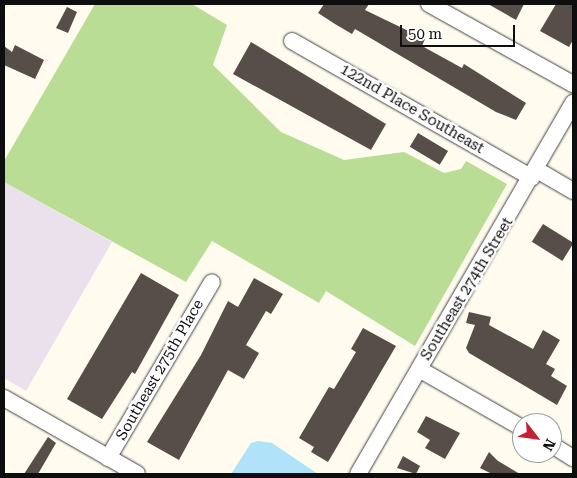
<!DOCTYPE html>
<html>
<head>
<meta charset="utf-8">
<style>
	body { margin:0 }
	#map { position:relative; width:577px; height:478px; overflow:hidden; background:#fffbee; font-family:"Roboto Serif",serif }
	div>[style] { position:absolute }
	.industrial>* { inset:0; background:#ebe1ed }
	.forest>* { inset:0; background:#b9dd94 }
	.water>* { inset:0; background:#b0e2f9 }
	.building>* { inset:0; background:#574e49; transform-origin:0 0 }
	.roads { filter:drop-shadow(0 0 1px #414141) drop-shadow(0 0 1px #414141) }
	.minor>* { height:16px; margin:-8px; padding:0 8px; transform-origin:8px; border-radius:8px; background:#fff }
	span { translate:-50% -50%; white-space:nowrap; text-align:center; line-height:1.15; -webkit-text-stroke:5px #fff; paint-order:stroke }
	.street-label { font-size:15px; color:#0e0e0e }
	.frame { position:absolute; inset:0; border:5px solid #0e0e0e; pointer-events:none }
	.north { position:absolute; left:512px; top:413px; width:50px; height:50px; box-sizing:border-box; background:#fff; border:1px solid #9f9f9f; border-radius:50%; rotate:120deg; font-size:14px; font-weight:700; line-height:20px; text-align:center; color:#0e0e0e }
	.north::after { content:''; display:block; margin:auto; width:18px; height:22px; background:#c51f30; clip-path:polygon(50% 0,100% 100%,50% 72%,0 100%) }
	.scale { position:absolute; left:400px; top:25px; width:115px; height:22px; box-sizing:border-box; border:2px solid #0e0e0e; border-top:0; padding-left:6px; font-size:15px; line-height:18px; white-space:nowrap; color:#0e0e0e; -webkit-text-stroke:4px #fff; paint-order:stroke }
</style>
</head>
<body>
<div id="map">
	<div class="industrial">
		<div style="clip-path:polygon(4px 182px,112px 242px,26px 391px,4px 378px)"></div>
	</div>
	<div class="forest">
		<div style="clip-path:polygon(95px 4px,192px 4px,227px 25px,213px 65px,281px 132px,344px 160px,404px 152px,444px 173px,461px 169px,466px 161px,507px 184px,415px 346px,326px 291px,319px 303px,212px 241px,186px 282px,4px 182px,4px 161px)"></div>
	</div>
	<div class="water">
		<div style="clip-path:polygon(258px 441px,272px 443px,318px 474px,231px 474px,251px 443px)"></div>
	</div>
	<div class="building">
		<div style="clip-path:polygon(324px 4px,369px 4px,365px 10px,425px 39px,422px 46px,462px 68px,464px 64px,526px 103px,516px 120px,496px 112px,355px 29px,352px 34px,335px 24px,318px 13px)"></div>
		<div style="clip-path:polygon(488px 4px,524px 4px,516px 20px)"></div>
		<div style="clip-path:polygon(556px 4px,573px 4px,573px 40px,569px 47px,540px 31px)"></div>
		<div style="clip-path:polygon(67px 7px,77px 12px,68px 33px,56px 28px)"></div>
		<div style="clip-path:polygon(251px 42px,386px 124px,371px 150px,233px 74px)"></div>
		<div style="clip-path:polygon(15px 45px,44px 60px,35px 79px,4px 65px,4px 46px,12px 52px)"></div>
		<div style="left:418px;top:133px;width:35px;height:16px;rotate:31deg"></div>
		<div style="left:543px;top:224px;width:36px;height:21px;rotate:32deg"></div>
		<div style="clip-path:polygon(141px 273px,179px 295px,135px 374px,132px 372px,102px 419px,67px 399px)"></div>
		<div style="clip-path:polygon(254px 278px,283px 294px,271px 314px,266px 311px,246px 345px,259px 353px,244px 379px,228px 370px,179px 460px,147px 442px,201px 355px,228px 301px,238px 307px)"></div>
		<div style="clip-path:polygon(469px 312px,491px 317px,489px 325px,533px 349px,543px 330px,560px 340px,546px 364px,555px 369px,551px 376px,567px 386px,557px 405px,469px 353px,466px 348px,475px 325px,466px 323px)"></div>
		<div style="clip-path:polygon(363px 328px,396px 346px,328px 462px,311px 452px,314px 447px,299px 438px,329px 387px,334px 389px,356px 352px,351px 349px)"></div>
		<div style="clip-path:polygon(426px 416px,460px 433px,445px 459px,425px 448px,430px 440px,417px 432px)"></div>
		<div style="clip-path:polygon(48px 437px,56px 443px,38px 474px,24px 474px)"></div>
		<div style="clip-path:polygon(489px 452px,498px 461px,520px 474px,492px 474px,480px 468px)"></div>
		<div style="clip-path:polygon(403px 456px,420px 466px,416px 474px,397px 468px)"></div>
	</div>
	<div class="roads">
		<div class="minor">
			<div style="left:429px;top:4px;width:165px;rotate:29.1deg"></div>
			<div style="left:292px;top:41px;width:276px;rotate:29.7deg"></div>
			<div style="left:537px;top:170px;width:42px;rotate:30.3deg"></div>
			<div style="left:419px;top:369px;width:119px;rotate:29.8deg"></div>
			<div style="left:4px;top:398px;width:153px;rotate:29.7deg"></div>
			<div style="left:552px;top:445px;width:25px;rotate:32deg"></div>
			<div style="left:108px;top:458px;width:204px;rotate:-59.4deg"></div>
			<div style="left:358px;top:474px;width:429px;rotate:-59.9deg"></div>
		</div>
	</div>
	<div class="street-label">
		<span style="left:412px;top:109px;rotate:30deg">122nd Place Southeast</span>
		<span style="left:467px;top:289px;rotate:-59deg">Southeast 274th Street</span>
		<span style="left:160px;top:370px;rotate:-60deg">Southeast 275th Place</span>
	</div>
	<div class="frame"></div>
	<div class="north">N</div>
	<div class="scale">50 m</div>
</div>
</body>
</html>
